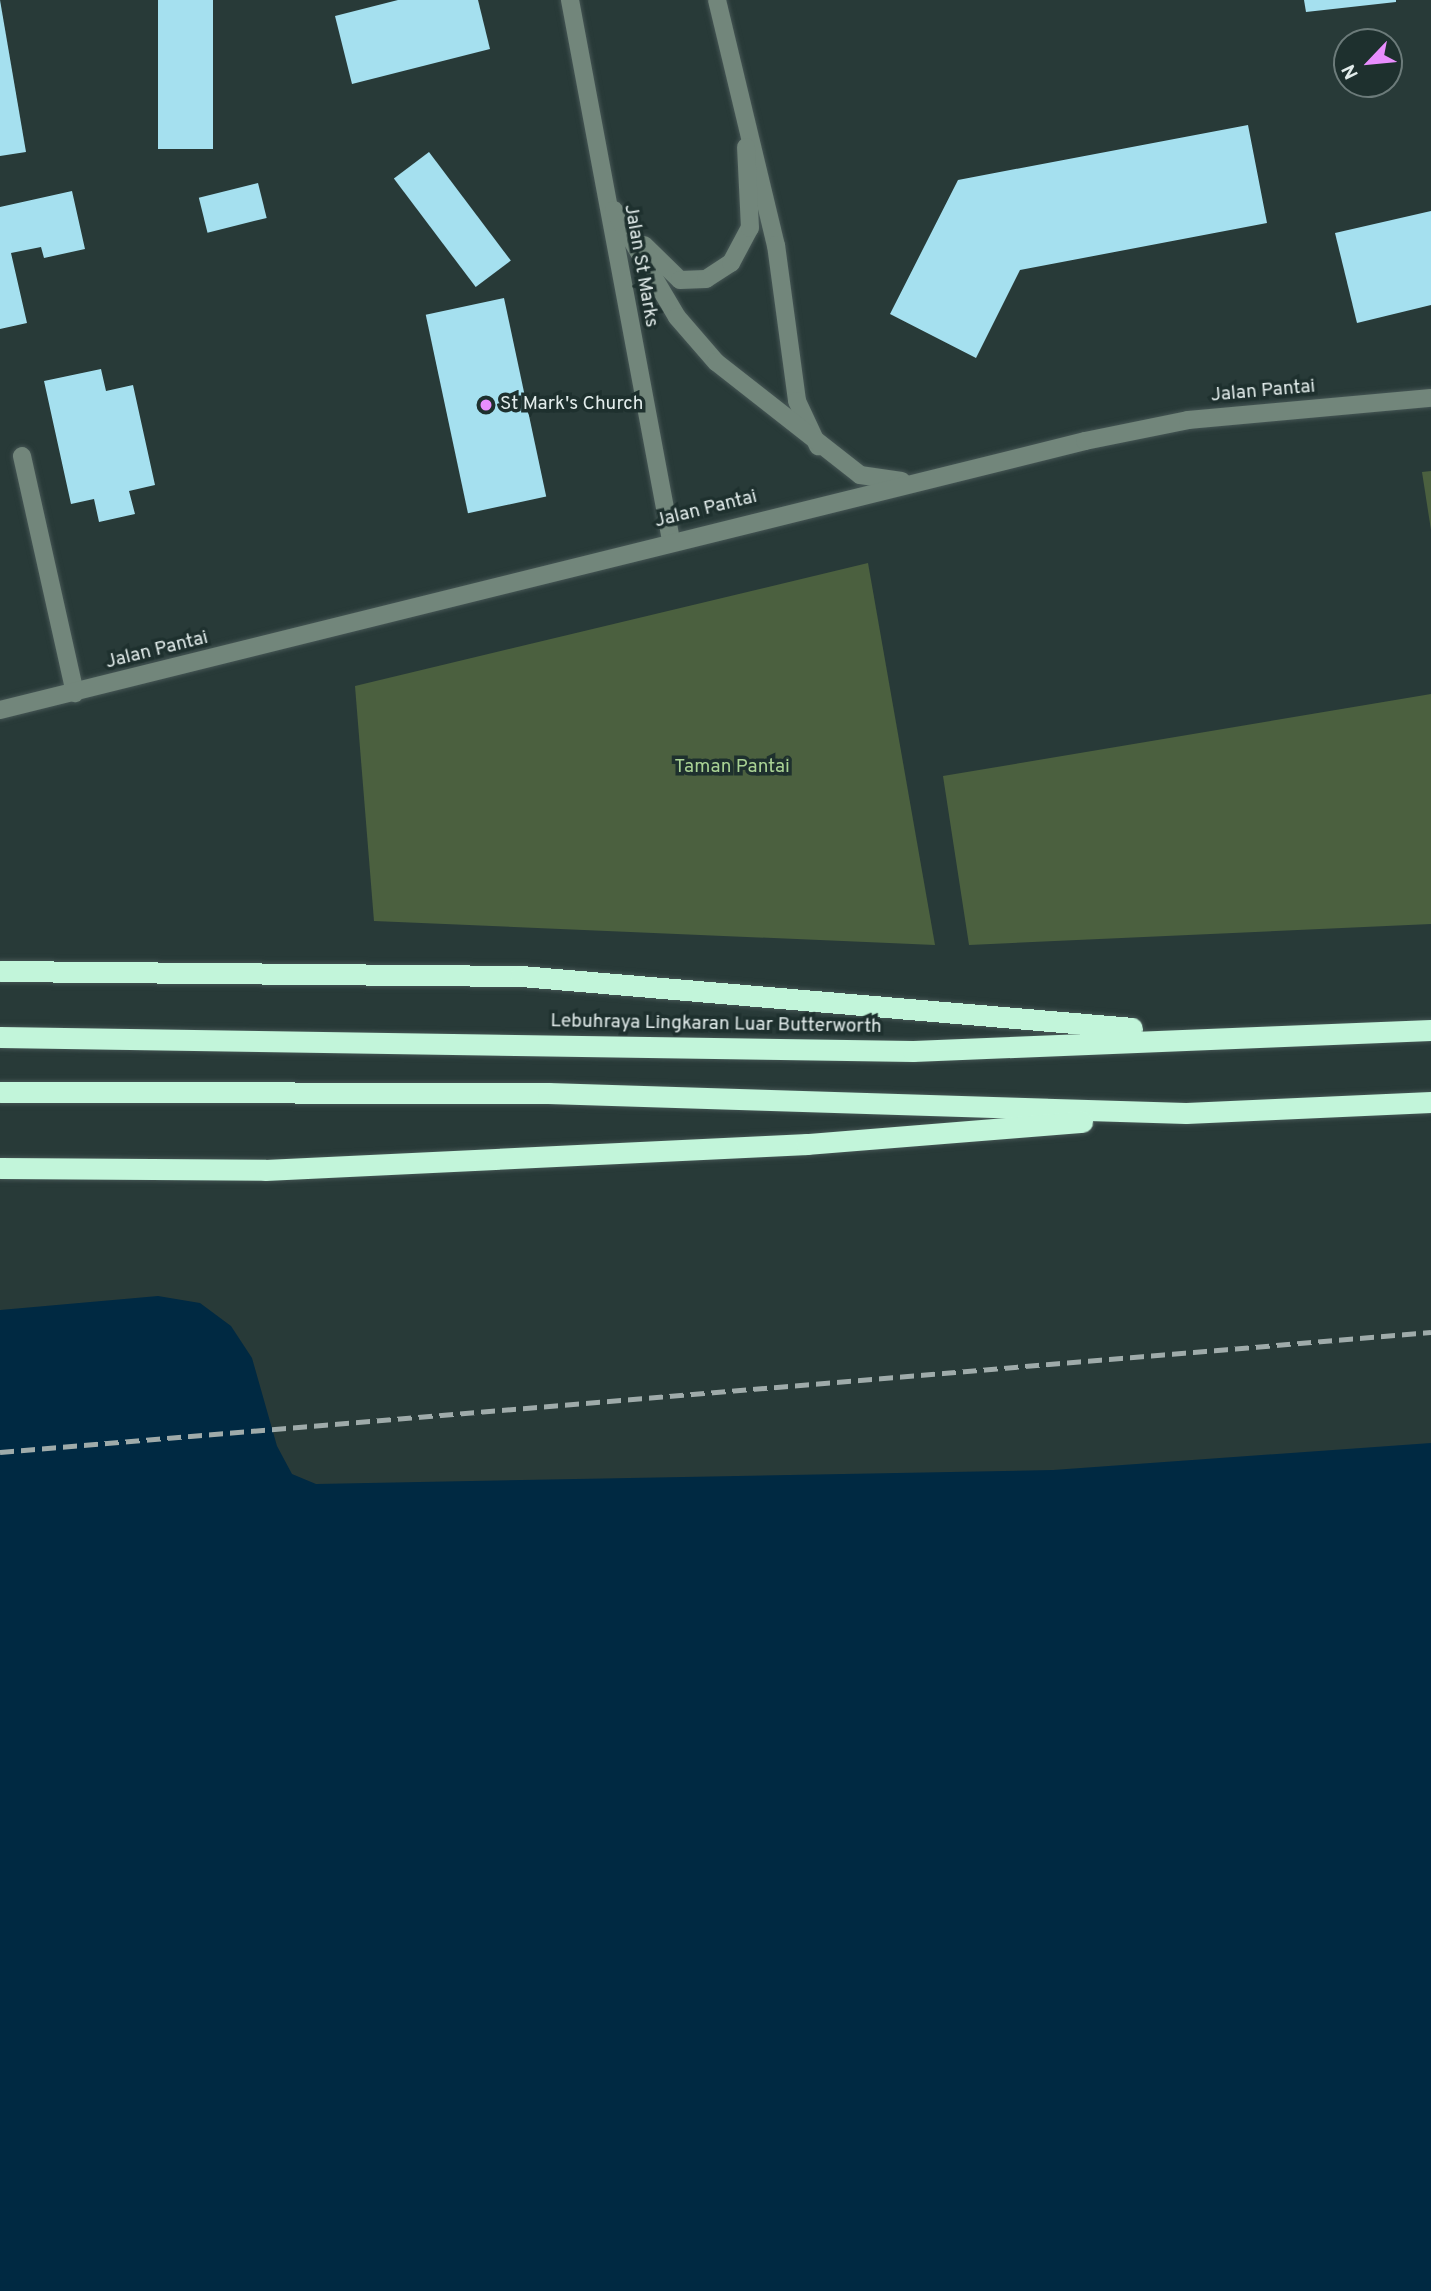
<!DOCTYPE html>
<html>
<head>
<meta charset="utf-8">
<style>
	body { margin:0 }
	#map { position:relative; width:1431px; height:2291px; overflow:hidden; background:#283a38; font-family:Overpass,sans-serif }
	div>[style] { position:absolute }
	.green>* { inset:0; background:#4b603f }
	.water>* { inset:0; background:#002942 }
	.building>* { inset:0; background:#a5e0ef; transform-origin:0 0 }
	.roads { filter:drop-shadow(0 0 2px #465655) drop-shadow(0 0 2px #465655) }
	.minor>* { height:18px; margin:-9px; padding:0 9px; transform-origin:9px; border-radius:9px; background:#72867b }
	.highway>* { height:21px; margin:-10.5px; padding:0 10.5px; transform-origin:10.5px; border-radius:10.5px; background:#c2f5da }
	.rail>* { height:5px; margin-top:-2.5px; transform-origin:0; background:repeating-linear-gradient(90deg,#9fabaa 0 14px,transparent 0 21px) }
	.dots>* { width:19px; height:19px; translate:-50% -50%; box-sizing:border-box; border:4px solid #1e302e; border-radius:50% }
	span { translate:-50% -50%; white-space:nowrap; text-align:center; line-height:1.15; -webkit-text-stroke:7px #1e302e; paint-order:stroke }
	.street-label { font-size:19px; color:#e2eceb }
	.poi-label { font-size:19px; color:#e2eceb }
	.left { translate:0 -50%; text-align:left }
	.park-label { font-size:19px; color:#a9d294 }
	.north { position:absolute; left:1333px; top:28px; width:70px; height:70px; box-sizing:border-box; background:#1e302e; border:2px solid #6c7b7a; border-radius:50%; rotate:244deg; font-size:19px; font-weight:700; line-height:28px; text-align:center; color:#e2eceb }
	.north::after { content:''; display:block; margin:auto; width:24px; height:32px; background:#e98efe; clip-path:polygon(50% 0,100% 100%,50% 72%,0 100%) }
</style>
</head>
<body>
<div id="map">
	<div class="green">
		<div style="clip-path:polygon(1431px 471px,1431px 530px,1422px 472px)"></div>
		<div style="clip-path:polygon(868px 563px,935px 945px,374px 921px,355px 686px)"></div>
		<div style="clip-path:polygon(1431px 694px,1431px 924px,969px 945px,943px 776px)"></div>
	</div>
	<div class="water">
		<div style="clip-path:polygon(158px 1296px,200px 1303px,231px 1326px,252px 1358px,277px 1446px,292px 1474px,316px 1484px,1053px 1470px,1431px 1443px,1431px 2291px,0 2291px,0 1310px)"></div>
	</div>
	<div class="building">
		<div style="clip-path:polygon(0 0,26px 152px,0 156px)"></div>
		<div style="left:158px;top:0;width:55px;height:149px"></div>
		<div style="clip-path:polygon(398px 0,478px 0,490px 49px,352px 84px,335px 16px)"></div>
		<div style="clip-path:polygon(1304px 0,1396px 0,1396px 2px,1306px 12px)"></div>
		<div style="clip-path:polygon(1248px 125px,1267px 223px,1020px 270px,976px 358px,890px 314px,958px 180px)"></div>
		<div style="left:429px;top:152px;width:136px;height:44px;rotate:53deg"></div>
		<div style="left:258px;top:183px;width:36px;height:61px;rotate:76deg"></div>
		<div style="clip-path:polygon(72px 191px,85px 249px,44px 258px,41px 247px,11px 253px,27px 323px,0 329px,0 207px)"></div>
		<div style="clip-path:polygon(1431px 211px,1431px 305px,1357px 323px,1335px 233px)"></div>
		<div style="left:504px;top:298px;width:203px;height:80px;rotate:78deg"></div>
		<div style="clip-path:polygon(101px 369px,106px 391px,133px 385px,155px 485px,129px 491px,135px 514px,99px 522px,94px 499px,71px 504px,44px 381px)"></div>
	</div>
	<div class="roads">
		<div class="minor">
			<div style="left:570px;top:0;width:549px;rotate:79.41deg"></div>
			<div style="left:717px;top:0;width:252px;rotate:76.5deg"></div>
			<div style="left:776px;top:245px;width:157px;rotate:82.3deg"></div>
			<div style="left:797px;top:401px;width:50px;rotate:65deg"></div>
			<div style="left:614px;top:210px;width:124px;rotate:59.5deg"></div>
			<div style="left:677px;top:317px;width:60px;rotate:49.1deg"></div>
			<div style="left:716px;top:362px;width:183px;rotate:38.1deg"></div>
			<div style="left:860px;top:475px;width:42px;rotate:8.1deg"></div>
			<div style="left:644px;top:245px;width:50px;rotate:44.2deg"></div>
			<div style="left:680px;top:280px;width:26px;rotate:-2deg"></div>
			<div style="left:706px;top:279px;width:30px;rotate:-33deg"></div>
			<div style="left:731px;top:263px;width:40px;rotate:-62deg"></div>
			<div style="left:750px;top:228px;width:81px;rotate:-92.8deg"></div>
			<div style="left:22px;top:456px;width:243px;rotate:77.4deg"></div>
			<div style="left:0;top:710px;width:1118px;rotate:-13.92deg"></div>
			<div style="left:1085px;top:441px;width:105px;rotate:-11.5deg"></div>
			<div style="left:1188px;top:420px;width:244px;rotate:-5.2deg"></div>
		</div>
		<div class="highway">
			<div style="left:0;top:971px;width:521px;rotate:0.55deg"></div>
			<div style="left:521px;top:976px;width:613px;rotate:4.86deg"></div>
			<div style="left:0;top:1037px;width:913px;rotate:0.88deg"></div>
			<div style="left:913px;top:1051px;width:518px;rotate:-2.32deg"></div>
			<div style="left:0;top:1092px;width:548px;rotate:0.1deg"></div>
			<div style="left:548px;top:1093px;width:638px;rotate:1.8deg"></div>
			<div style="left:1186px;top:1113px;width:245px;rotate:-2.6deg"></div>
			<div style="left:0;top:1168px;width:265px;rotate:0.4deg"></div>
			<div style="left:265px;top:1170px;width:543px;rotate:-2.75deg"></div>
			<div style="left:807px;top:1144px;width:276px;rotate:-4.6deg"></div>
		</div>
	</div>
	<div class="rail">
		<div style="left:0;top:1452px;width:1436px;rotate:-4.79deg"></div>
	</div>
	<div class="dots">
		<div style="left:486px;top:405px;background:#e98efe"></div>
	</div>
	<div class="street-label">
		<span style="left:640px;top:266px;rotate:80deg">Jalan St Marks</span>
		<span style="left:1263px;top:392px;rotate:-5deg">Jalan Pantai</span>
		<span style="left:706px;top:510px;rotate:-14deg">Jalan Pantai</span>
		<span style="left:157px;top:651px;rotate:-14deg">Jalan Pantai</span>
		<span style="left:716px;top:1025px;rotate:1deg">Lebuhraya Lingkaran Luar Butterworth</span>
	</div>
	<div class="poi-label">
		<span class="left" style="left:500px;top:405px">St Mark's Church</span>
	</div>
	<div class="park-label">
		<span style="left:732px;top:768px">Taman Pantai</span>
	</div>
	<div class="north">N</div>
</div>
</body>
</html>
